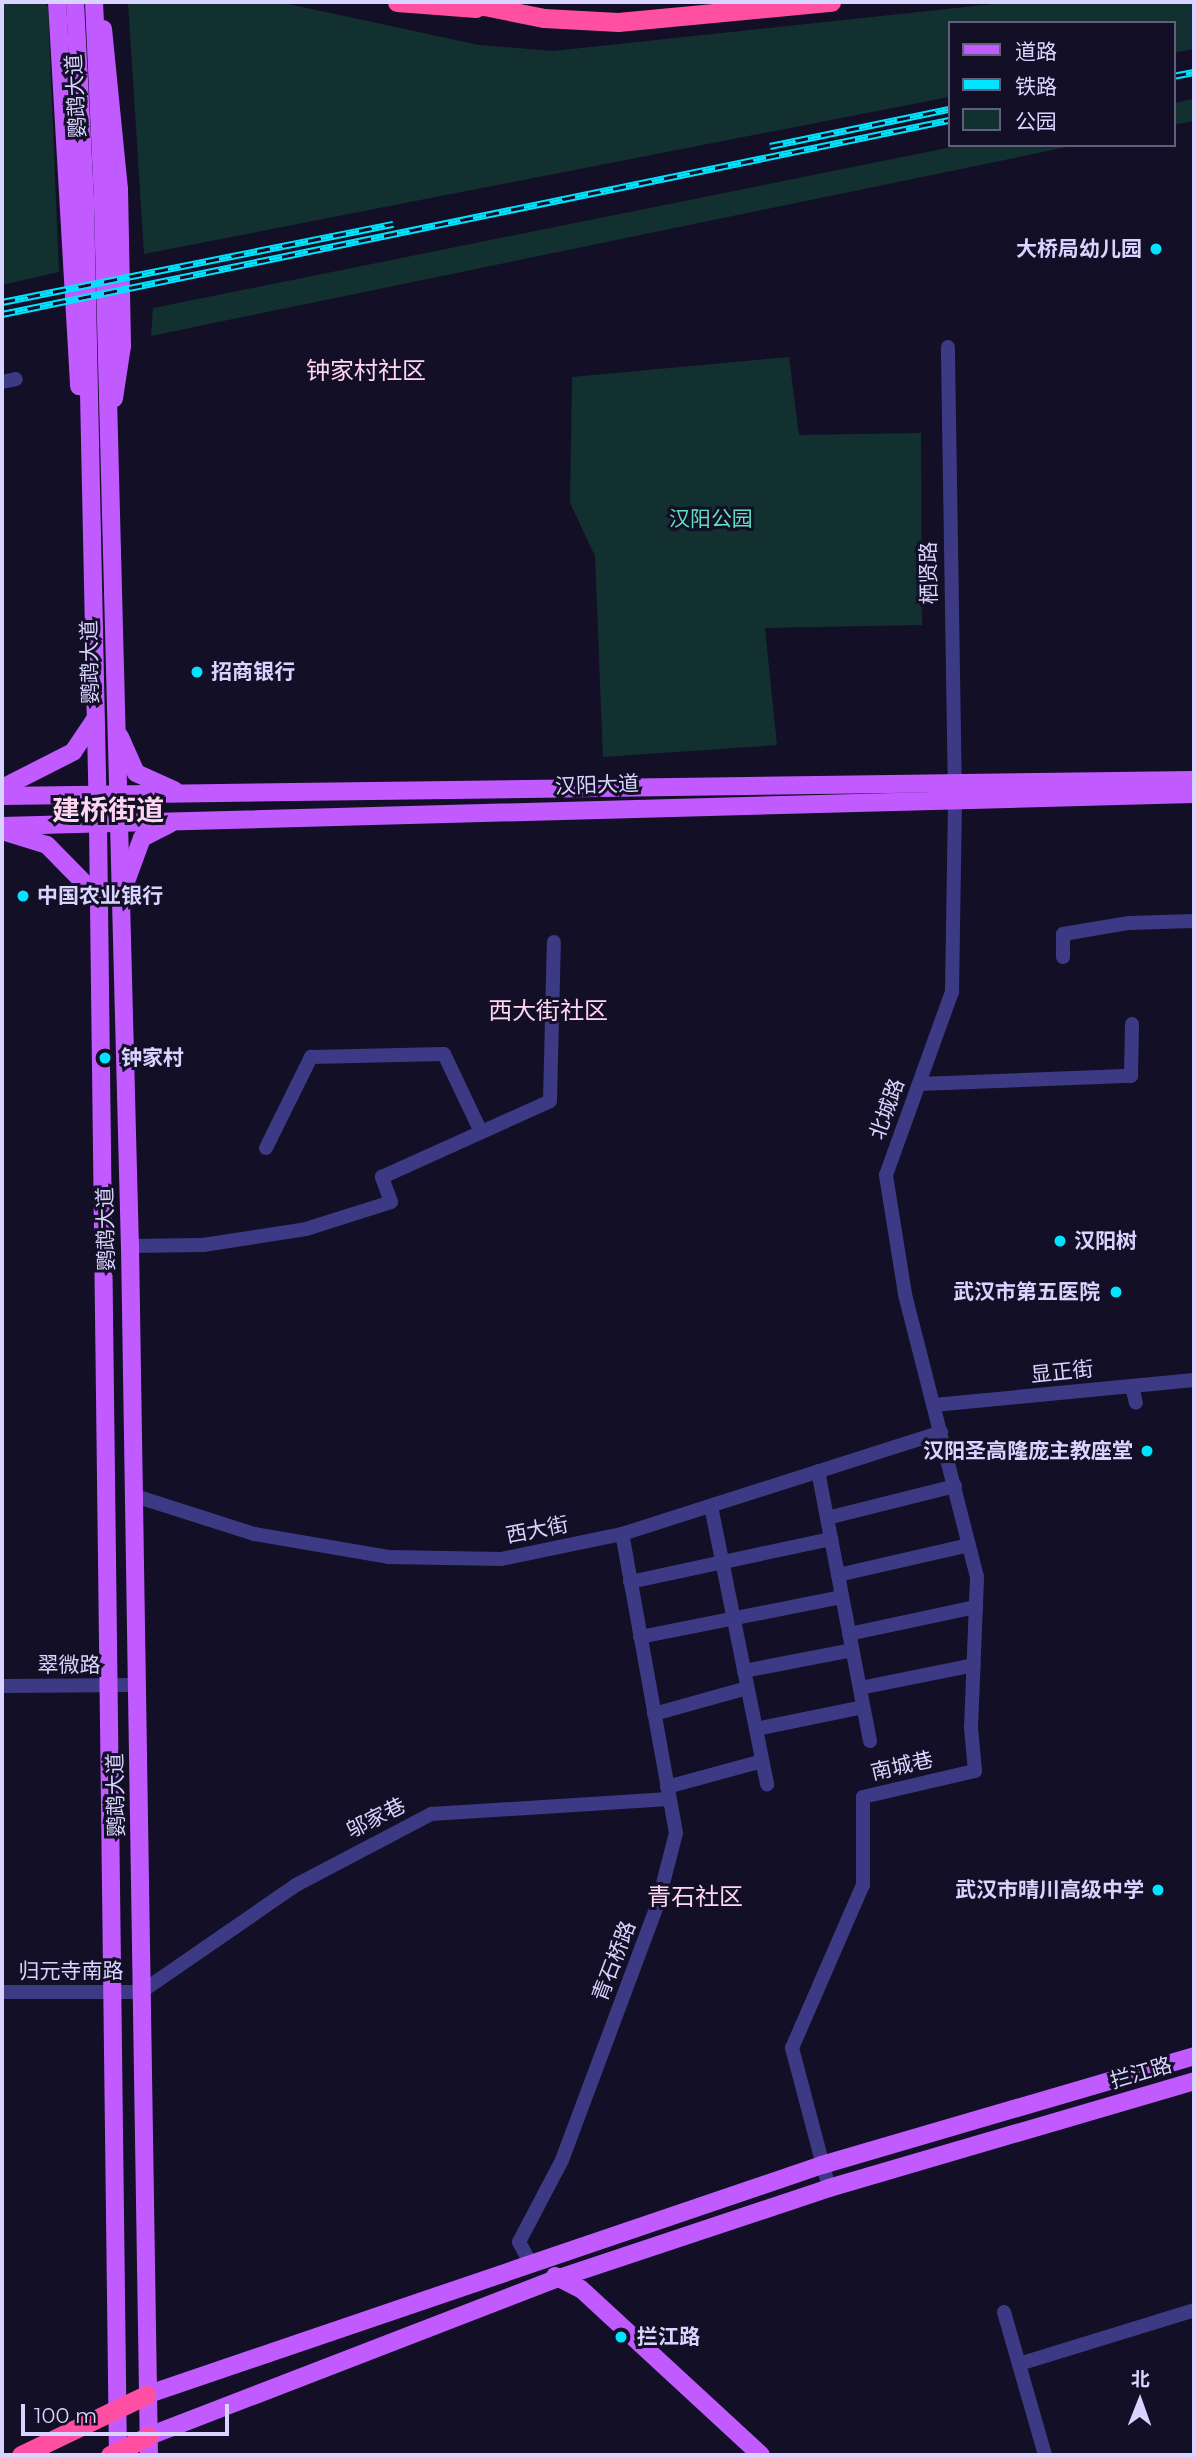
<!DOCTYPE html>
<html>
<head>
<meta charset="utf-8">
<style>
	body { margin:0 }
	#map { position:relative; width:1196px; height:2457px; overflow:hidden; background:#130f26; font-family:Montserrat,"Noto Sans SC",sans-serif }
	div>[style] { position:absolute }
	.green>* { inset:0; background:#12302f }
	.minor>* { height:14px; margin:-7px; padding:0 7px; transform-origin:7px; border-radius:7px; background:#3d3a85 }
	.major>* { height:18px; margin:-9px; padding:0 9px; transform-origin:9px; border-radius:9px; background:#c25bff }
	.highway>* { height:19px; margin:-9.5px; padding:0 9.5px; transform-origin:9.5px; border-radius:9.5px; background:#ff4fa3 }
	.rail>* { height:7px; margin-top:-3.5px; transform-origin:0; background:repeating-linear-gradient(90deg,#130f26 0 13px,#00e5ff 0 26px); box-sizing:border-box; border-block:2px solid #00e5ff }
	.dots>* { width:19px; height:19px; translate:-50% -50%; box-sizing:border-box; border:4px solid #130f26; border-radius:50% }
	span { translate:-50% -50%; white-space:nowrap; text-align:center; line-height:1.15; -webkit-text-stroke:6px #130f26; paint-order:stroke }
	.street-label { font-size:21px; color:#d9d4ff }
	.poi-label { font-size:21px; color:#d9d4ff; font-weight:700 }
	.right { translate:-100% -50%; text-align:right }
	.left { translate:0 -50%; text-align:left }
	.park-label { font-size:21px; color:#5fe0c0 }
	.quarter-label { font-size:24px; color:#ffd6f0 }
	.district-label { font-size:28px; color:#ffd6f0; font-weight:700 }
	.frame { position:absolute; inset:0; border:4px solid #d9d4ff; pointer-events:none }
	.legend { position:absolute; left:948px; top:21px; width:228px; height:126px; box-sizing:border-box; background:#130f26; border:2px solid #625e7d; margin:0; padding:9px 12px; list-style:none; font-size:21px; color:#d9d4ff }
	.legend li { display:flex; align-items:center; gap:14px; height:35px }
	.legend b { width:35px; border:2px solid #625e7d }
	.north { position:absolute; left:1105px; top:2366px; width:70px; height:70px; -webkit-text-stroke:5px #130f26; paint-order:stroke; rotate:1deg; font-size:19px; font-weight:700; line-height:28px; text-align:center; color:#d9d4ff }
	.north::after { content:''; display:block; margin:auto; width:24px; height:32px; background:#d9d4ff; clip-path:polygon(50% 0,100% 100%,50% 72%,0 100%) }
	.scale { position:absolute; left:21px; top:2404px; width:208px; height:32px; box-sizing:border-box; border:4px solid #d9d4ff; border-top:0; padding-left:9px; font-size:21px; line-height:24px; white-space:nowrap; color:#d9d4ff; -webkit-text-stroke:5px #130f26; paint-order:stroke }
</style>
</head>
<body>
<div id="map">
	<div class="green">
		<div style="clip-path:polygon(2px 2px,44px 2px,48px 7px,59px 272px,2px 285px)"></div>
		<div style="clip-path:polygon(128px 2px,279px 2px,479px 45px,553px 51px,1012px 2px,1194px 2px,1194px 49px,1173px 53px,1173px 23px,949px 23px,949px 97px,144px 254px)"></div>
		<div style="clip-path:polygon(1194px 99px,1194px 121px,1173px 125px,1173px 103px)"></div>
		<div style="clip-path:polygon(962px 145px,1077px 145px,151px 336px,153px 308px)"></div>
		<div style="clip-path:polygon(789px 357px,799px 435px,921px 433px,922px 625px,765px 628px,777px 745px,603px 757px,595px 556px,570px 503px,572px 377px)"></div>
	</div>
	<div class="minor">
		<div style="left:2px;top:382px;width:14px;rotate:-12deg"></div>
		<div style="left:1063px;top:957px;width:23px;rotate:-90deg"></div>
		<div style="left:1063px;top:934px;width:67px;rotate:-9.5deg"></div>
		<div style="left:1129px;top:923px;width:65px;rotate:-1.8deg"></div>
		<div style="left:919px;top:1084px;width:212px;rotate:-2.2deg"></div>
		<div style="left:1131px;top:1076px;width:52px;rotate:-88.9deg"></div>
		<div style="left:266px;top:1148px;width:102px;rotate:-63.7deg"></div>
		<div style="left:311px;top:1057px;width:133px;rotate:-1.3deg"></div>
		<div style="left:444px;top:1054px;width:86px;rotate:64.6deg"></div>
		<div style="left:130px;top:1246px;width:73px;rotate:-0.8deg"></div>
		<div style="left:203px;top:1245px;width:104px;rotate:-8.8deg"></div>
		<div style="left:306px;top:1229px;width:89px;rotate:-17.6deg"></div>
		<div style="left:391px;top:1202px;width:27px;rotate:-110deg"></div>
		<div style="left:382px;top:1177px;width:184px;rotate:-24.3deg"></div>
		<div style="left:550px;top:1101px;width:159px;rotate:-88.6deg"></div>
		<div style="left:1132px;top:1386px;width:17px;rotate:77deg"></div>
		<div style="left:934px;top:1405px;width:261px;rotate:-5.5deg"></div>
		<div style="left:818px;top:1471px;width:275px;rotate:79.1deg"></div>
		<div style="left:132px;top:1495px;width:128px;rotate:17.7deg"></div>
		<div style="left:254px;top:1534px;width:136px;rotate:9.7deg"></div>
		<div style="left:388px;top:1557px;width:113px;rotate:1deg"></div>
		<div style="left:501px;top:1559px;width:124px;rotate:-11.7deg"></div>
		<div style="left:622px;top:1534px;width:335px;rotate:-17.7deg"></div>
		<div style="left:711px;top:1506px;width:284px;rotate:78.6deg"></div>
		<div style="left:827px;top:1518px;width:132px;rotate:-14deg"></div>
		<div style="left:838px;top:1575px;width:134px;rotate:-12.9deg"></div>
		<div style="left:630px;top:1582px;width:206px;rotate:-12.1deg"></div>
		<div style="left:849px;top:1634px;width:130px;rotate:-12deg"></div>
		<div style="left:640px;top:1637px;width:206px;rotate:-11.2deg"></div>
		<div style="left:744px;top:1671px;width:110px;rotate:-11deg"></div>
		<div style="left:2px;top:1686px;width:135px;rotate:-0.4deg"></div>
		<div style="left:860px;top:1688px;width:116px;rotate:-11.4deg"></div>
		<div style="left:654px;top:1714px;width:97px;rotate:-15.6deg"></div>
		<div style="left:756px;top:1729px;width:109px;rotate:-11.6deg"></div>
		<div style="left:667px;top:1787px;width:98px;rotate:-15.3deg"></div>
		<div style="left:2px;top:1992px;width:139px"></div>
		<div style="left:141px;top:1992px;width:188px;rotate:-34.6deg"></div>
		<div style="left:296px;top:1885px;width:153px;rotate:-27.7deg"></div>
		<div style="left:431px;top:1814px;width:238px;rotate:-3.6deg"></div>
		<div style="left:829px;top:2188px;width:145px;rotate:-104.8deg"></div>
		<div style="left:792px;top:2048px;width:178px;rotate:-66.5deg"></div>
		<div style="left:863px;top:1885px;width:88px;rotate:-90deg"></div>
		<div style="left:863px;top:1797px;width:115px;rotate:-13.1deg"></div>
		<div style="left:975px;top:1771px;width:43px;rotate:-95.3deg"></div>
		<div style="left:971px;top:1728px;width:151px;rotate:-87.7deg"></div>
		<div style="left:977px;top:1577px;width:292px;rotate:-104.3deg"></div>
		<div style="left:905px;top:1294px;width:121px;rotate:-99.1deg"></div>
		<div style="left:886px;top:1175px;width:195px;rotate:-70.2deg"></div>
		<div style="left:952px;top:992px;width:193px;rotate:-89.1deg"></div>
		<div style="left:955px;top:799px;width:452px;rotate:-90.9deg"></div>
		<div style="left:530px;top:2262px;width:23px;rotate:-119deg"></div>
		<div style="left:519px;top:2242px;width:93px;rotate:-62.3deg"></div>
		<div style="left:562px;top:2160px;width:274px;rotate:-69.5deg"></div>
		<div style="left:658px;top:1903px;width:72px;rotate:-75.6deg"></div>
		<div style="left:676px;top:1833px;width:304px;rotate:-100.2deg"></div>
		<div style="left:1004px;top:2312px;width:149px;rotate:74deg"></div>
		<div style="left:1019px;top:2364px;width:183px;rotate:-17.1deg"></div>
	</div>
	<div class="major">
		<div style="left:57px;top:2px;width:385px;rotate:86.7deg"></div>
		<div style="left:75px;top:2px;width:200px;rotate:87.1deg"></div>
		<div style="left:85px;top:202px;width:621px;rotate:88.8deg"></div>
		<div style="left:98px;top:823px;width:1632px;rotate:89.3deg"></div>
		<div style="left:94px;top:2px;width:202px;rotate:87.4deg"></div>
		<div style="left:103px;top:204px;width:1042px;rotate:88.52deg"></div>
		<div style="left:130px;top:1246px;width:1209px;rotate:89.1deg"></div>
		<div style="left:103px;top:29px;width:161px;rotate:84.3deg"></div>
		<div style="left:119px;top:189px;width:157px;rotate:88.9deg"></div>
		<div style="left:122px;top:346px;width:53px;rotate:98.7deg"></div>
		<div style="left:120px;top:737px;width:39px;rotate:66deg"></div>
		<div style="left:136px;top:773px;width:42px;rotate:24.1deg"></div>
		<div style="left:2px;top:788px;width:80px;rotate:-26.9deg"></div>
		<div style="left:73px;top:752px;width:40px;rotate:-56deg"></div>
		<div style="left:2px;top:796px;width:1192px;rotate:-0.77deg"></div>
		<div style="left:2px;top:826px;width:1192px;rotate:-1.54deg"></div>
		<div style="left:5px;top:832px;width:44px;rotate:17.2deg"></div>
		<div style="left:47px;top:845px;width:73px;rotate:45.6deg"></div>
		<div style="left:124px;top:887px;width:52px;rotate:-69.8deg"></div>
		<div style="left:142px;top:838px;width:31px;rotate:-27deg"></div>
		<div style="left:555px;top:2276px;width:29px;rotate:27deg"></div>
		<div style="left:581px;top:2289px;width:245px;rotate:42.7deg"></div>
		<div style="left:146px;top:2395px;width:714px;rotate:-18.79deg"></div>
		<div style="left:822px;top:2165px;width:388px;rotate:-16.3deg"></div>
		<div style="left:149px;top:2436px;width:439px;rotate:-21.1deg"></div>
		<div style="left:559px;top:2278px;width:285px;rotate:-18.4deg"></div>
		<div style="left:829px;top:2188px;width:380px;rotate:-16.3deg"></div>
	</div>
	<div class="highway">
		<div style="left:397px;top:2px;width:79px;rotate:4.3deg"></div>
		<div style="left:464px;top:2px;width:82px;rotate:11.3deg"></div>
		<div style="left:544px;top:18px;width:74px;rotate:3.1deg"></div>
		<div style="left:618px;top:22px;width:214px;rotate:-5.4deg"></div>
		<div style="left:21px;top:2455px;width:139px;rotate:-25.6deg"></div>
		<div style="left:110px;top:2455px;width:43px;rotate:-26deg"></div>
	</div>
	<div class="rail">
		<div style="left:1173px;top:76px;width:21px;rotate:-11deg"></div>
		<div style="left:770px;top:146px;width:183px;rotate:-11.7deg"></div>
		<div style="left:2px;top:302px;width:399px;rotate:-11.3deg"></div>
		<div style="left:2px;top:314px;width:967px;rotate:-11.58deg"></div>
	</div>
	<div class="dots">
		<div style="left:1156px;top:249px;background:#00e5ff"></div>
		<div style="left:197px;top:672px;background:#00e5ff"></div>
		<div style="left:23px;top:896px;background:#00e5ff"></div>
		<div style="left:105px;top:1058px;background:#00e5ff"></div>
		<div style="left:1060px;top:1241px;background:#00e5ff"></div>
		<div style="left:1116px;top:1292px;background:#00e5ff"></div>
		<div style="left:1147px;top:1451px;background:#00e5ff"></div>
		<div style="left:1158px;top:1890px;background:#00e5ff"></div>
		<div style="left:621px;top:2337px;background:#00e5ff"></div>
	</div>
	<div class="street-label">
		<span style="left:76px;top:96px;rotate:-93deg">鹦鹉大道</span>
		<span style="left:929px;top:573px;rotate:-91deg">栖贤路</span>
		<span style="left:90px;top:662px;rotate:-91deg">鹦鹉大道</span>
		<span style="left:597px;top:785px;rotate:-2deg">汉阳大道</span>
		<span style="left:887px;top:1109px;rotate:-70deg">北城路</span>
		<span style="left:106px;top:1229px;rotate:-91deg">鹦鹉大道</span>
		<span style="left:1062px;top:1372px;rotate:-6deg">显正街</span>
		<span style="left:537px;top:1530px;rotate:-11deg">西大街</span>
		<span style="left:69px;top:1665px">翠微路</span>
		<span style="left:902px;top:1766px;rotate:-13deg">南城巷</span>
		<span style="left:116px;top:1795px;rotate:-91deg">鹦鹉大道</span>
		<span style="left:376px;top:1818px;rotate:-27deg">邬家巷</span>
		<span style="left:614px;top:1961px;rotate:-69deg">青石桥路</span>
		<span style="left:71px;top:1971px">归元寺南路</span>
		<span style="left:1141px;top:2073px;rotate:-16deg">拦江路</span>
	</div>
	<div class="poi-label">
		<span class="right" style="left:1142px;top:249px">大桥局幼儿园</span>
		<span class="left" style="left:211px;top:672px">招商银行</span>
		<span class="left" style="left:37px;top:896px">中国农业银行</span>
		<span class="left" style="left:121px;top:1058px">钟家村</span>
		<span class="left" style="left:1074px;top:1241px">汉阳树</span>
		<span class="right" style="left:1100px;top:1292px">武汉市第五医院</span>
		<span class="right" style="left:1133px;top:1451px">汉阳圣高隆庞主教座堂</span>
		<span class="right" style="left:1144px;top:1890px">武汉市晴川高级中学</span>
		<span class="left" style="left:637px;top:2337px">拦江路</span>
	</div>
	<div class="park-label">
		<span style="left:711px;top:519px">汉阳公园</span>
	</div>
	<div class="quarter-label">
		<span style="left:366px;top:371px">钟家村社区</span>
		<span style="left:548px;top:1011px">西大街社区</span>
		<span style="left:695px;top:1897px">青石社区</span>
	</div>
	<div class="district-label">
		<span style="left:108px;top:810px">建桥街道</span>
	</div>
	<div class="frame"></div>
	<ul class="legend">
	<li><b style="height:9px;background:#c25bff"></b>道路</li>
	<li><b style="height:9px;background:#00e5ff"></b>铁路</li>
	<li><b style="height:19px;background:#12302f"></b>公园</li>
	</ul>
	<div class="north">北</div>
	<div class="scale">100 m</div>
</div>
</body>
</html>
